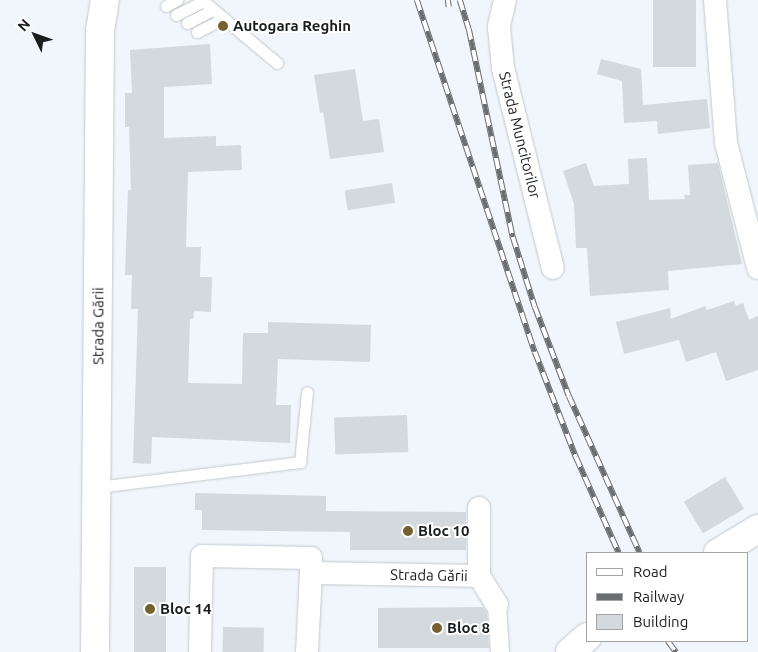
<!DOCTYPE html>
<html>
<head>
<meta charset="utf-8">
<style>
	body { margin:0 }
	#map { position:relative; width:758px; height:652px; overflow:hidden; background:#f0f6fb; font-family:Ubuntu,sans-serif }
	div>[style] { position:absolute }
	.building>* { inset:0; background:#d3d9dd; transform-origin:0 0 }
	.roads { filter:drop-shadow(0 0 1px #c2c8cc) drop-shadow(0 0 1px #c2c8cc) }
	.service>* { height:11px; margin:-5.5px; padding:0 5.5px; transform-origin:5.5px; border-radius:5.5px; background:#fff }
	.pedestrian>* { height:18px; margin:-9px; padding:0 9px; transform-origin:9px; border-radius:9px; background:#fff }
	.minor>* { height:22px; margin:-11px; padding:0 11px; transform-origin:11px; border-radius:11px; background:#fff }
	.secondary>* { height:28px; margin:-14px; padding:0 14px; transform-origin:14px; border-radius:14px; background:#fff }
	.rail>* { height:5.5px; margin-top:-2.75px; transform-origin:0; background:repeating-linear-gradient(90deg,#fff 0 11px,#6b6e71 0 22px); box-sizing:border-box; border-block:1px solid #6b6e71 }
	.dots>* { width:14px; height:14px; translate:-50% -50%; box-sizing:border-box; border:2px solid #fff; border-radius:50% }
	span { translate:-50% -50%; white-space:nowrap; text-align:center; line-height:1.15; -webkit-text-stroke:4px #fff; paint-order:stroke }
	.poi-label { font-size:15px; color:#1a1c1e; font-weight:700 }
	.left { translate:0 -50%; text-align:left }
	.street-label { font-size:15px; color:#1a1c1e }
	.legend { position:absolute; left:586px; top:552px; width:162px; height:90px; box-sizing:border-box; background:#fff; border:1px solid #a3a4a5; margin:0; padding:6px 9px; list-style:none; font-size:15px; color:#1a1c1e }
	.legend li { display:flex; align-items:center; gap:10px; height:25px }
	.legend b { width:25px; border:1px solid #a3a4a5 }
	.north { position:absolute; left:10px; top:10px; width:50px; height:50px; -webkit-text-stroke:4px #fff; paint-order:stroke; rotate:312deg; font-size:14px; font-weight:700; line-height:20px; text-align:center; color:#1a1c1e }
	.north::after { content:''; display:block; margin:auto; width:18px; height:22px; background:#1a1c1e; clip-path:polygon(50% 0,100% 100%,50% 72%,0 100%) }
</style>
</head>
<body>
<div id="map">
	<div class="building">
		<div style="left:653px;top:0;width:43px;height:67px"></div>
		<div style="clip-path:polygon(210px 44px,212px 84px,164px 87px,164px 138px,216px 136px,216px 146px,241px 145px,242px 170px,188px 172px,186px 247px,201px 247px,200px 277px,212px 277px,211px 312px,194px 311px,193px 319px,190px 319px,188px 383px,242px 384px,243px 333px,268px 333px,268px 322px,371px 325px,370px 362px,278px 359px,276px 405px,291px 405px,290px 443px,152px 437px,151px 464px,133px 463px,138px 309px,131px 309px,132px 275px,125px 275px,128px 190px,131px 190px,129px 127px,125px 127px,125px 93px,132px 93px,130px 50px)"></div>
		<div style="clip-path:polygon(601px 59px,641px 69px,643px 105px,707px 99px,710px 128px,658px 134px,657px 121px,624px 123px,622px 81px,597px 74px)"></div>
		<div style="clip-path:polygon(355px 69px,363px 121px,379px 119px,384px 152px,330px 159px,323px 112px,320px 113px,314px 75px)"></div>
		<div style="clip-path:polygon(647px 158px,649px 200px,685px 199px,684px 195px,690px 195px,688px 165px,718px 163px,742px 264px,668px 271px,669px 290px,590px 296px,587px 248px,576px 248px,574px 204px,563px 171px,586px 163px,594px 186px,629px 184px,628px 159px)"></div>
		<div style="left:392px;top:183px;width:20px;height:48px;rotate:81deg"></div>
		<div style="clip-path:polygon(734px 301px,736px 306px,743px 303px,749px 320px,758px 316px,758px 370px,726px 381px,716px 352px,686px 362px,679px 340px,624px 354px,616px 322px,670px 308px,671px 319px,705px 306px,707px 310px)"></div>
		<div style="left:407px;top:415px;width:37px;height:73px;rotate:88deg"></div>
		<div style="left:725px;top:477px;width:37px;height:48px;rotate:59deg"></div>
		<div style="clip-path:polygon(195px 493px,326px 496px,326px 511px,466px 512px,466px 550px,350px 550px,350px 532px,202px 530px,202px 510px,195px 510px)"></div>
		<div style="left:134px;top:567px;width:32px;height:85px"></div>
		<div style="clip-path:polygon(483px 607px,487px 613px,489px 648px,378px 648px,378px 608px)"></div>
		<div style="left:223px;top:627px;width:41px;height:25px;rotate:1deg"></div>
	</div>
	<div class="roads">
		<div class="service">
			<div style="left:202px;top:0;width:98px;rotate:40deg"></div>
			<div style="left:166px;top:6px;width:13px;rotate:-29deg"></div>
			<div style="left:176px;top:15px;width:30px;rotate:-27deg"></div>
			<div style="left:187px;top:23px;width:29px;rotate:-27deg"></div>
			<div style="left:197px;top:32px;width:30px;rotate:-27deg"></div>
			<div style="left:97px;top:487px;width:205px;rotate:-7deg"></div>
			<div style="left:300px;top:462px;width:70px;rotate:-84.3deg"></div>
		</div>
		<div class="pedestrian">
			<div style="left:497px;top:605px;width:47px;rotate:86.3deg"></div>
		</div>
		<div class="minor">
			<div style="left:505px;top:0;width:28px;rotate:103deg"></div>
			<div style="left:499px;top:27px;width:41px;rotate:84.4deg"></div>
			<div style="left:503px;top:68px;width:206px;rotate:76deg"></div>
			<div style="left:715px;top:0;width:143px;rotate:85.6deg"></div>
			<div style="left:726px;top:143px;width:129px;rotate:75.6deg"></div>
			<div style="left:479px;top:576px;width:34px;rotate:58deg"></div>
			<div style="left:200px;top:652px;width:96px;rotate:-88.8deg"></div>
			<div style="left:202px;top:556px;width:109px;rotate:1.1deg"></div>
			<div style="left:311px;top:558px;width:15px;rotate:90deg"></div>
			<div style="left:307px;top:652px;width:79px;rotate:-87.1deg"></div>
			<div style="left:311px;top:573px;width:168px;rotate:1deg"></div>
			<div style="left:479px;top:576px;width:68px;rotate:-90deg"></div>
		</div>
		<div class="secondary">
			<div style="left:718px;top:553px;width:47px;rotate:-31deg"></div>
			<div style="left:95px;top:652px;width:621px;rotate:-89.54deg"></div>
			<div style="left:100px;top:31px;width:31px;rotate:-81deg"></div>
			<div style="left:570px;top:652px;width:23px;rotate:-41deg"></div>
		</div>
	</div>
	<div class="rail">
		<div style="left:417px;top:0;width:371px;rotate:71.5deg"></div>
		<div style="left:535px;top:352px;width:113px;rotate:68.7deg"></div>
		<div style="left:576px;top:457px;width:105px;rotate:65.9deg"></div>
		<div style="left:448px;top:0;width:7px;rotate:82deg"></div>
		<div style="left:460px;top:0;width:30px;rotate:73deg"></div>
		<div style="left:469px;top:29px;width:213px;rotate:78.1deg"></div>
		<div style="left:513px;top:237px;width:73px;rotate:72.6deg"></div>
		<div style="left:535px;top:307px;width:95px;rotate:69.1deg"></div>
		<div style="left:569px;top:396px;width:172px;rotate:65.7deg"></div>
		<div style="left:668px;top:641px;width:14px;rotate:54deg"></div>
	</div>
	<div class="dots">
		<div style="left:223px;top:26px;background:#756130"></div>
		<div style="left:408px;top:531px;background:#756130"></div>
		<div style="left:150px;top:609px;background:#756130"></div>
		<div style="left:437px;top:628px;background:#756130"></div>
	</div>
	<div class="poi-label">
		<span class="left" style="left:233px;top:26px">Autogara Reghin</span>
		<span class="left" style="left:418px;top:531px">Bloc 10</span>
		<span class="left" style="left:160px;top:609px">Bloc 14</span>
		<span class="left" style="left:447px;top:628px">Bloc 8</span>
	</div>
	<div class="street-label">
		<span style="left:520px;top:135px;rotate:76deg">Strada Muncitorilor</span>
		<span style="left:98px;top:326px;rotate:-90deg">Strada Gării</span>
		<span style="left:429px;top:575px;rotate:1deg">Strada Gării</span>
	</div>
	<ul class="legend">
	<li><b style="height:6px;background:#fff"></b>Road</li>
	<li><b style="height:6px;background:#6b6e71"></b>Railway</li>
	<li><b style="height:14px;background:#d3d9dd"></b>Building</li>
	</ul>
	<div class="north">N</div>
</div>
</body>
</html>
